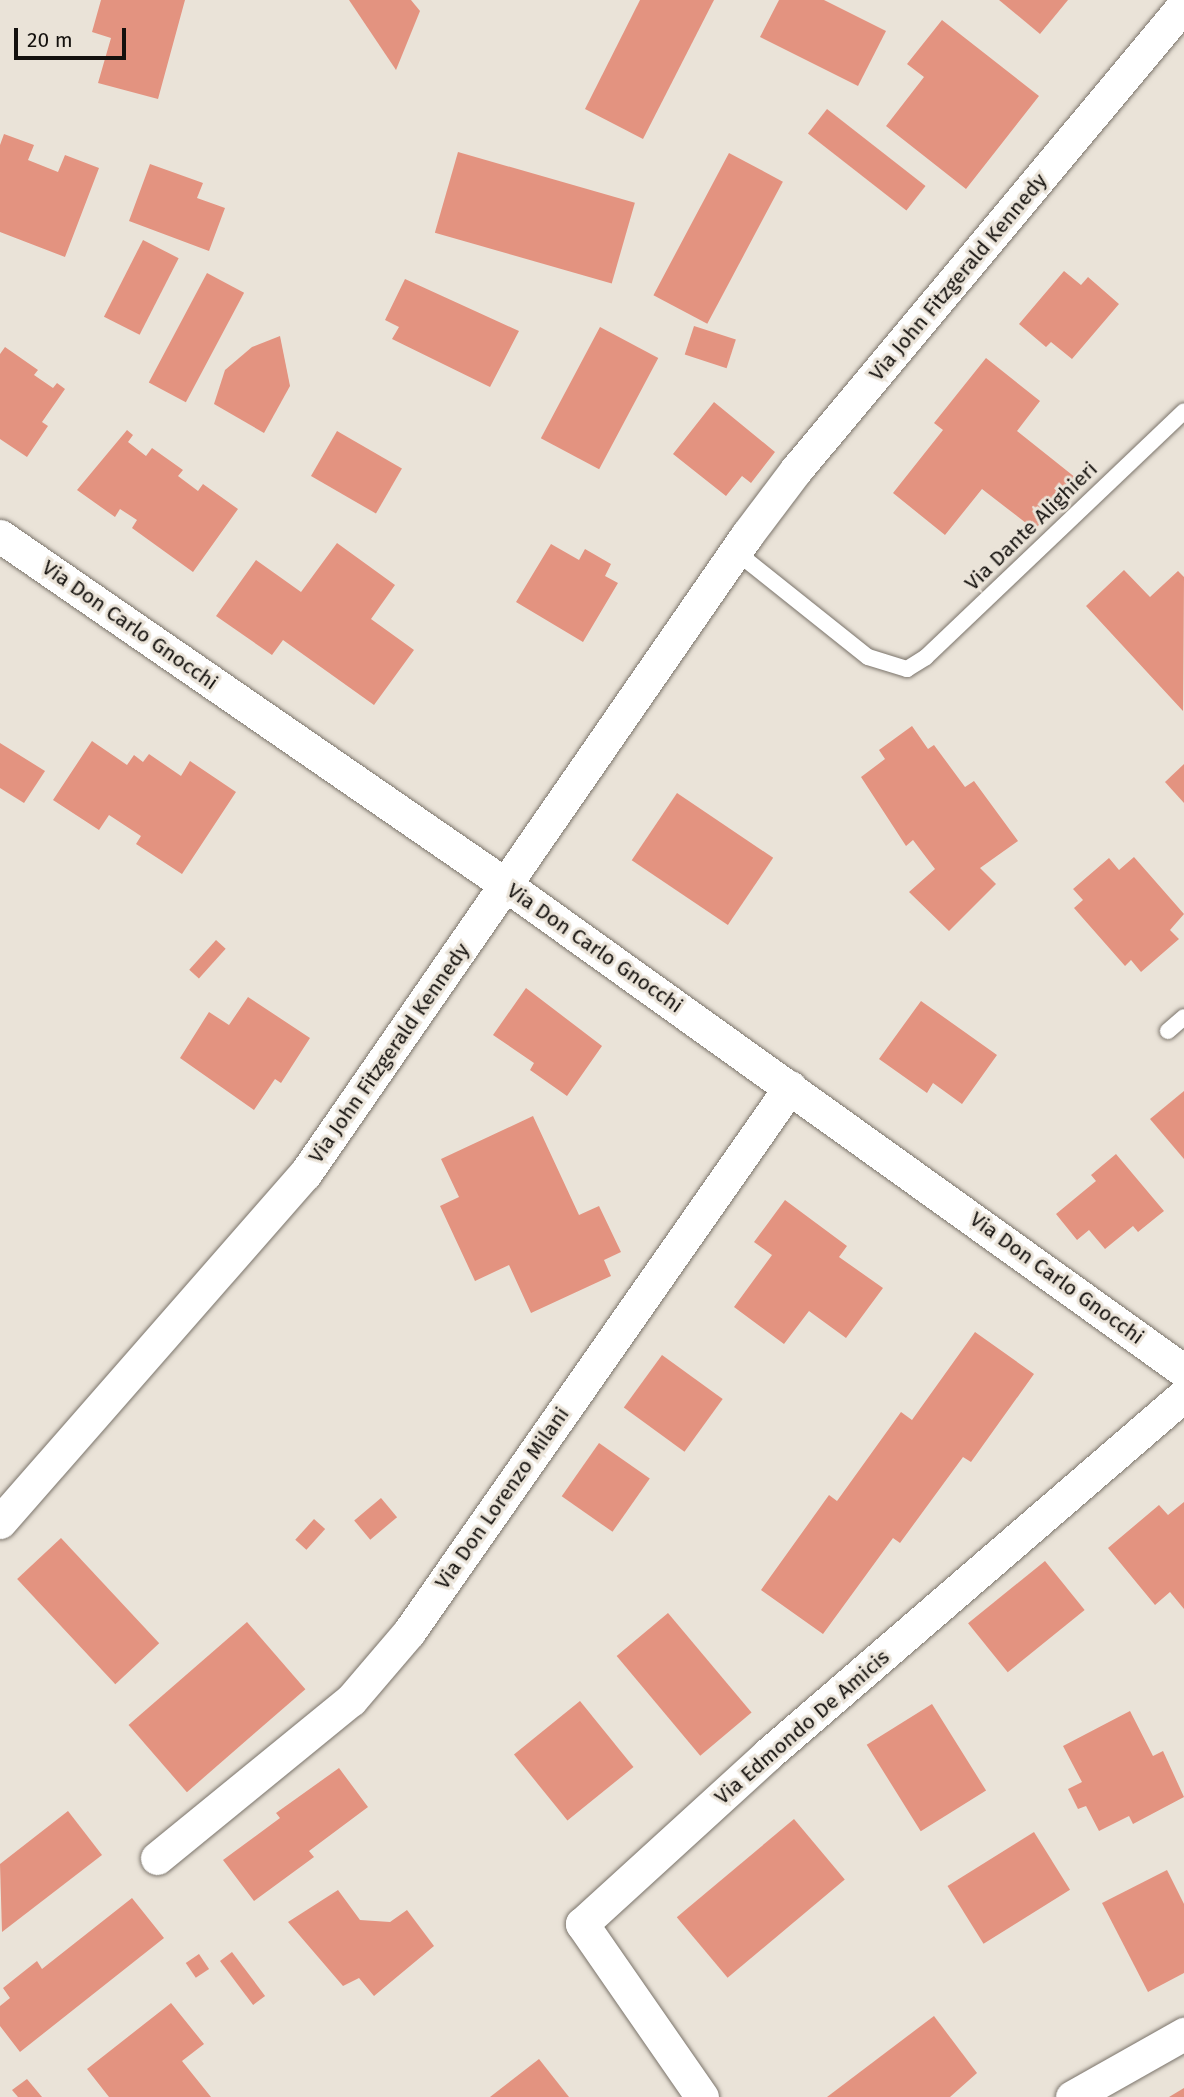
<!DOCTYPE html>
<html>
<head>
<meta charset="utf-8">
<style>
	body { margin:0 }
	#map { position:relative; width:1184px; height:2097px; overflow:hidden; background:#eae3d8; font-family:"Fira Sans",sans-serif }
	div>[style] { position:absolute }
	.building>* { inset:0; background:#e39380; transform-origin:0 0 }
	.roads { filter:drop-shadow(0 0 2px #7b746b) drop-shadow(0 0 2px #7b746b) }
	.lane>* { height:16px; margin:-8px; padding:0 8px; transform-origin:8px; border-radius:8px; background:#fff }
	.street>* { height:33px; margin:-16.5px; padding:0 16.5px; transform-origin:16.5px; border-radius:16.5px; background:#fff }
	span { translate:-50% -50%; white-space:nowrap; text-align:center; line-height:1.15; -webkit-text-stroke:6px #eae3d8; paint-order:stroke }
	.street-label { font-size:21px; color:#14110e }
	.scale { position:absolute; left:14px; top:28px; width:112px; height:32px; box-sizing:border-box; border:4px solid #14110e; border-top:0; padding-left:9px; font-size:21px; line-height:24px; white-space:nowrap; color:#14110e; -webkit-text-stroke:5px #eae3d8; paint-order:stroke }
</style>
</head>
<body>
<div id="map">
	<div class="building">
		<div style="clip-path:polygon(101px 0,185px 0,158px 99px,98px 83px,111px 38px,92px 32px)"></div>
		<div style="clip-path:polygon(349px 0,411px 0,420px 11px,396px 70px)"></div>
		<div style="clip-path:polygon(640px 0,714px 0,643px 139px,585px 109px)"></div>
		<div style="clip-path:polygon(779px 0,824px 0,886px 31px,858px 86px,760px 37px)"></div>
		<div style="clip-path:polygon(999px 0,1068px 0,1040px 34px)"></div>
		<div style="clip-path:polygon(942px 20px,1039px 96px,966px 189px,886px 126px,924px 77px,907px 64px)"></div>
		<div style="left:827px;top:109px;width:125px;height:31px;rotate:38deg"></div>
		<div style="clip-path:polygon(4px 134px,34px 145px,28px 160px,58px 172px,65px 155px,99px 168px,65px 257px,0 232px,0 145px)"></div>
		<div style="left:458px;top:152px;width:184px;height:84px;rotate:16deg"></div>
		<div style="left:729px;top:153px;width:61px;height:161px;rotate:28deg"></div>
		<div style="clip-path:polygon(150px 164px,203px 183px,197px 198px,225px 208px,209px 251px,129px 221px)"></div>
		<div style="left:143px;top:240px;width:40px;height:86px;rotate:27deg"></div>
		<div style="clip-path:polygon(1064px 271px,1081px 285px,1088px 277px,1119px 304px,1072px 359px,1051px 342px,1046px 347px,1019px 324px)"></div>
		<div style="left:207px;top:273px;width:42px;height:124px;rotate:28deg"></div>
		<div style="clip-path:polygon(405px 279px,519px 331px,490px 387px,392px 339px,399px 327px,385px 320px)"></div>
		<div style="left:694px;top:326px;width:44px;height:30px;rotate:18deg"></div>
		<div style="left:600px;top:327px;width:66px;height:126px;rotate:28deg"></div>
		<div style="clip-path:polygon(280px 336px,290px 386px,264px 433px,214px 404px,225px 370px,252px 347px)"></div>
		<div style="clip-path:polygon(5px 347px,38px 370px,34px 375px,53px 388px,57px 383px,65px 389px,42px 422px,48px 426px,27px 457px,0 439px,0 354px)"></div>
		<div style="clip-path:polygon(986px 358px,1040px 401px,1017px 431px,1076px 478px,1035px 530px,982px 489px,945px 535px,893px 493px,943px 430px,934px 423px)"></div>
		<div style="clip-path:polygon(714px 402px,775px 452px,751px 483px,742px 476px,726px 496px,673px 454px)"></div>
		<div style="clip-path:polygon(127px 430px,133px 435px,128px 442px,146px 456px,152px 448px,183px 470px,178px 476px,198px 491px,203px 484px,238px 509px,193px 572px,132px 528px,137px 520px,120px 509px,115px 517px,77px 490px)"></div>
		<div style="left:337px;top:431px;width:75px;height:52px;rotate:30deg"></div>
		<div style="clip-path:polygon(337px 543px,395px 585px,371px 619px,414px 650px,374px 705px,283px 640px,272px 655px,216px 616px,256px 560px,301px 592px)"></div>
		<div style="clip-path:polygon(551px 544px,579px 560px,585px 549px,611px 564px,605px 576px,618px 583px,583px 642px,516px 602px)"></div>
		<div style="clip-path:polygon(1124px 570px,1150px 597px,1178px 571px,1184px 577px,1183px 711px,1086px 606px)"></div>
		<div style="clip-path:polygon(912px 726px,928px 749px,934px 745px,965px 787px,974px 781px,1018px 841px,980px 868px,996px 884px,949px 931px,909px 892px,935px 869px,913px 840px,906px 846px,861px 777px,885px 759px,879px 750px)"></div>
		<div style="clip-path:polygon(92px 741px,127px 765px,134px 755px,143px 762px,149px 754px,181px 776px,190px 761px,236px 792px,182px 874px,136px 844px,141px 836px,109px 815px,99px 830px,53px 800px)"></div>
		<div style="clip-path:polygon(0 743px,45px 771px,24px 803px,0 788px)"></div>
		<div style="clip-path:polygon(1184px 764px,1184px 803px,1165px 782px)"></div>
		<div style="left:677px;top:793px;width:116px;height:81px;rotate:34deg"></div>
		<div style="clip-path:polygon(1134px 857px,1184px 914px,1170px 930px,1179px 939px,1141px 972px,1131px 960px,1125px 966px,1074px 908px,1083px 900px,1073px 889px,1109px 858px,1119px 870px)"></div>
		<div style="left:216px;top:940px;width:13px;height:40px;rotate:42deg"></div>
		<div style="clip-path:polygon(526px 988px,602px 1046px,567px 1096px,530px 1070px,534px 1063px,493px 1035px)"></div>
		<div style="clip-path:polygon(248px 997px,310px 1038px,281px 1083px,275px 1079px,254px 1110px,180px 1058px,209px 1012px,229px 1025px)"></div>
		<div style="clip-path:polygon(921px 1001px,997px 1055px,962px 1104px,933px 1083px,927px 1093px,879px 1059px)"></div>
		<div style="clip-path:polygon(1184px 1091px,1184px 1159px,1150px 1119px)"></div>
		<div style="clip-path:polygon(533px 1116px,579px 1215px,599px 1206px,621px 1252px,604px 1260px,611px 1276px,531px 1313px,509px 1265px,475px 1281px,440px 1206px,459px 1197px,441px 1159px)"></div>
		<div style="clip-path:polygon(1116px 1154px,1164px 1211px,1138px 1232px,1133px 1226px,1105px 1249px,1089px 1230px,1077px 1240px,1056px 1214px,1096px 1181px,1091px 1175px)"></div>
		<div style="clip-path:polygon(785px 1200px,847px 1246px,839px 1257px,883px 1288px,846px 1338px,809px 1311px,784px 1344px,734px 1307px,772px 1255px,754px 1242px)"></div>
		<div style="clip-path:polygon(975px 1332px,1034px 1374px,971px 1462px,963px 1457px,900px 1543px,893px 1538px,823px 1634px,761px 1590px,829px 1495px,837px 1501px,901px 1412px,912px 1420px)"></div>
		<div style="left:662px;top:1355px;width:75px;height:65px;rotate:36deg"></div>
		<div style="left:599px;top:1443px;width:62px;height:65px;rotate:35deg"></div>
		<div style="left:381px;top:1498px;width:25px;height:35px;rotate:50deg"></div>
		<div style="clip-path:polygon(1184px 1502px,1184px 1609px,1170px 1592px,1155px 1605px,1108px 1548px,1159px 1505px,1168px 1515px)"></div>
		<div style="left:314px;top:1519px;width:15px;height:28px;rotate:42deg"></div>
		<div style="left:61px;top:1538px;width:144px;height:60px;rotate:47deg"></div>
		<div style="left:1045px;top:1561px;width:63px;height:99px;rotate:51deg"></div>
		<div style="left:668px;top:1613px;width:130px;height:67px;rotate:50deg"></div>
		<div style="left:247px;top:1622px;width:89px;height:157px;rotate:49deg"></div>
		<div style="left:580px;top:1701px;width:85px;height:85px;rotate:51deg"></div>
		<div style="left:932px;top:1704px;width:102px;height:77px;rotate:58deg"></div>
		<div style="clip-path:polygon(1130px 1711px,1153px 1756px,1163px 1751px,1184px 1797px,1133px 1824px,1129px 1816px,1099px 1831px,1086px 1806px,1078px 1809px,1068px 1789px,1082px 1782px,1063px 1746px)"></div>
		<div style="clip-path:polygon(339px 1768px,368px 1807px,309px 1851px,314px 1857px,254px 1901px,223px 1860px,280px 1818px,276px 1813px)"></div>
		<div style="clip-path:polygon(68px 1811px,102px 1855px,2px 1932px,0 1864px)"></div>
		<div style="left:794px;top:1819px;width:79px;height:153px;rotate:50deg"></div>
		<div style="left:1034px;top:1832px;width:68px;height:102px;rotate:58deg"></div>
		<div style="clip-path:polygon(1167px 1870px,1184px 1904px,1184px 1973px,1148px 1992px,1102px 1903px)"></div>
		<div style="clip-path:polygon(338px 1890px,360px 1920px,390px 1922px,407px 1910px,434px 1946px,374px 1996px,359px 1978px,343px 1986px,288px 1922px)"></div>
		<div style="clip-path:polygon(132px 1898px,164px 1938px,20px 2052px,0 2026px,0 2006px,10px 1998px,3px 1988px,37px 1961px,42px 1969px)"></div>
		<div style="left:232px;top:1952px;width:55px;height:15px;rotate:53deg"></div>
		<div style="left:199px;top:1954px;width:18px;height:16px;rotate:56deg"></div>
		<div style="clip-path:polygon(171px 2003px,204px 2044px,182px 2061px,211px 2097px,109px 2097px,87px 2069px)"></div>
		<div style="clip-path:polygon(934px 2016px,977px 2073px,950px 2097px,827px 2097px)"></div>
		<div style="clip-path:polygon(539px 2059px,569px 2097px,490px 2097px)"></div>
		<div style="clip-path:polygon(27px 2079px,42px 2097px,18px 2097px,12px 2090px)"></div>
		<div style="clip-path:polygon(1184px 2088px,1184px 2097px,1169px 2097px)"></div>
	</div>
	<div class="roads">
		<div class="lane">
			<div style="left:735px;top:551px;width:170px;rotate:38.6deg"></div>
			<div style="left:868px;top:657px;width:41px;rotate:17.1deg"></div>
			<div style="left:907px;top:669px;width:22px;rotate:-32deg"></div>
			<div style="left:926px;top:657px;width:356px;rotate:-43.6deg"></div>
			<div style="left:1168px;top:1031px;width:21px;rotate:-41deg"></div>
		</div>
		<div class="street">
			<div style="left:0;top:536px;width:615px;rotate:34.59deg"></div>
			<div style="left:506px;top:885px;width:834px;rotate:35.63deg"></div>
			<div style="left:0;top:1522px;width:463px;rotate:-48.8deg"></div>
			<div style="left:305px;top:1174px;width:777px;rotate:-55.33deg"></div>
			<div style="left:747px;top:535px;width:81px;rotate:-53deg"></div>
			<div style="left:796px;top:470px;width:606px;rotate:-50.16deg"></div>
			<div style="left:157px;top:1858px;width:250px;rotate:-39.2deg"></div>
			<div style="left:351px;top:1700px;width:89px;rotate:-49.5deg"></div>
			<div style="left:409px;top:1632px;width:665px;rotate:-55.04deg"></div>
			<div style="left:702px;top:2097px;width:211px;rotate:-124.7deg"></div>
			<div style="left:582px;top:1924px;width:252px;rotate:-42.4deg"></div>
			<div style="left:768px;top:1754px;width:549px;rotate:-40.79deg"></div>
			<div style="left:1072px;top:2097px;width:129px;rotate:-29.4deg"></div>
		</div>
	</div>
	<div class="street-label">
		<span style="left:958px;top:277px;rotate:-50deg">Via John Fitzgerald Kennedy</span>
		<span style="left:1031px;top:526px;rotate:-44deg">Via Dante Alighieri</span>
		<span style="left:130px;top:625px;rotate:35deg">Via Don Carlo Gnocchi</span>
		<span style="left:595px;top:948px;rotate:35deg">Via Don Carlo Gnocchi</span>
		<span style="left:389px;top:1053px;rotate:-55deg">Via John Fitzgerald Kennedy</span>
		<span style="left:1057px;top:1278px;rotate:36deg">Via Don Carlo Gnocchi</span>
		<span style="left:502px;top:1498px;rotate:-55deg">Via Don Lorenzo Milani</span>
		<span style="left:802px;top:1727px;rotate:-41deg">Via Edmondo De Amicis</span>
	</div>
	<div class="scale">20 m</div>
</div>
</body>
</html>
